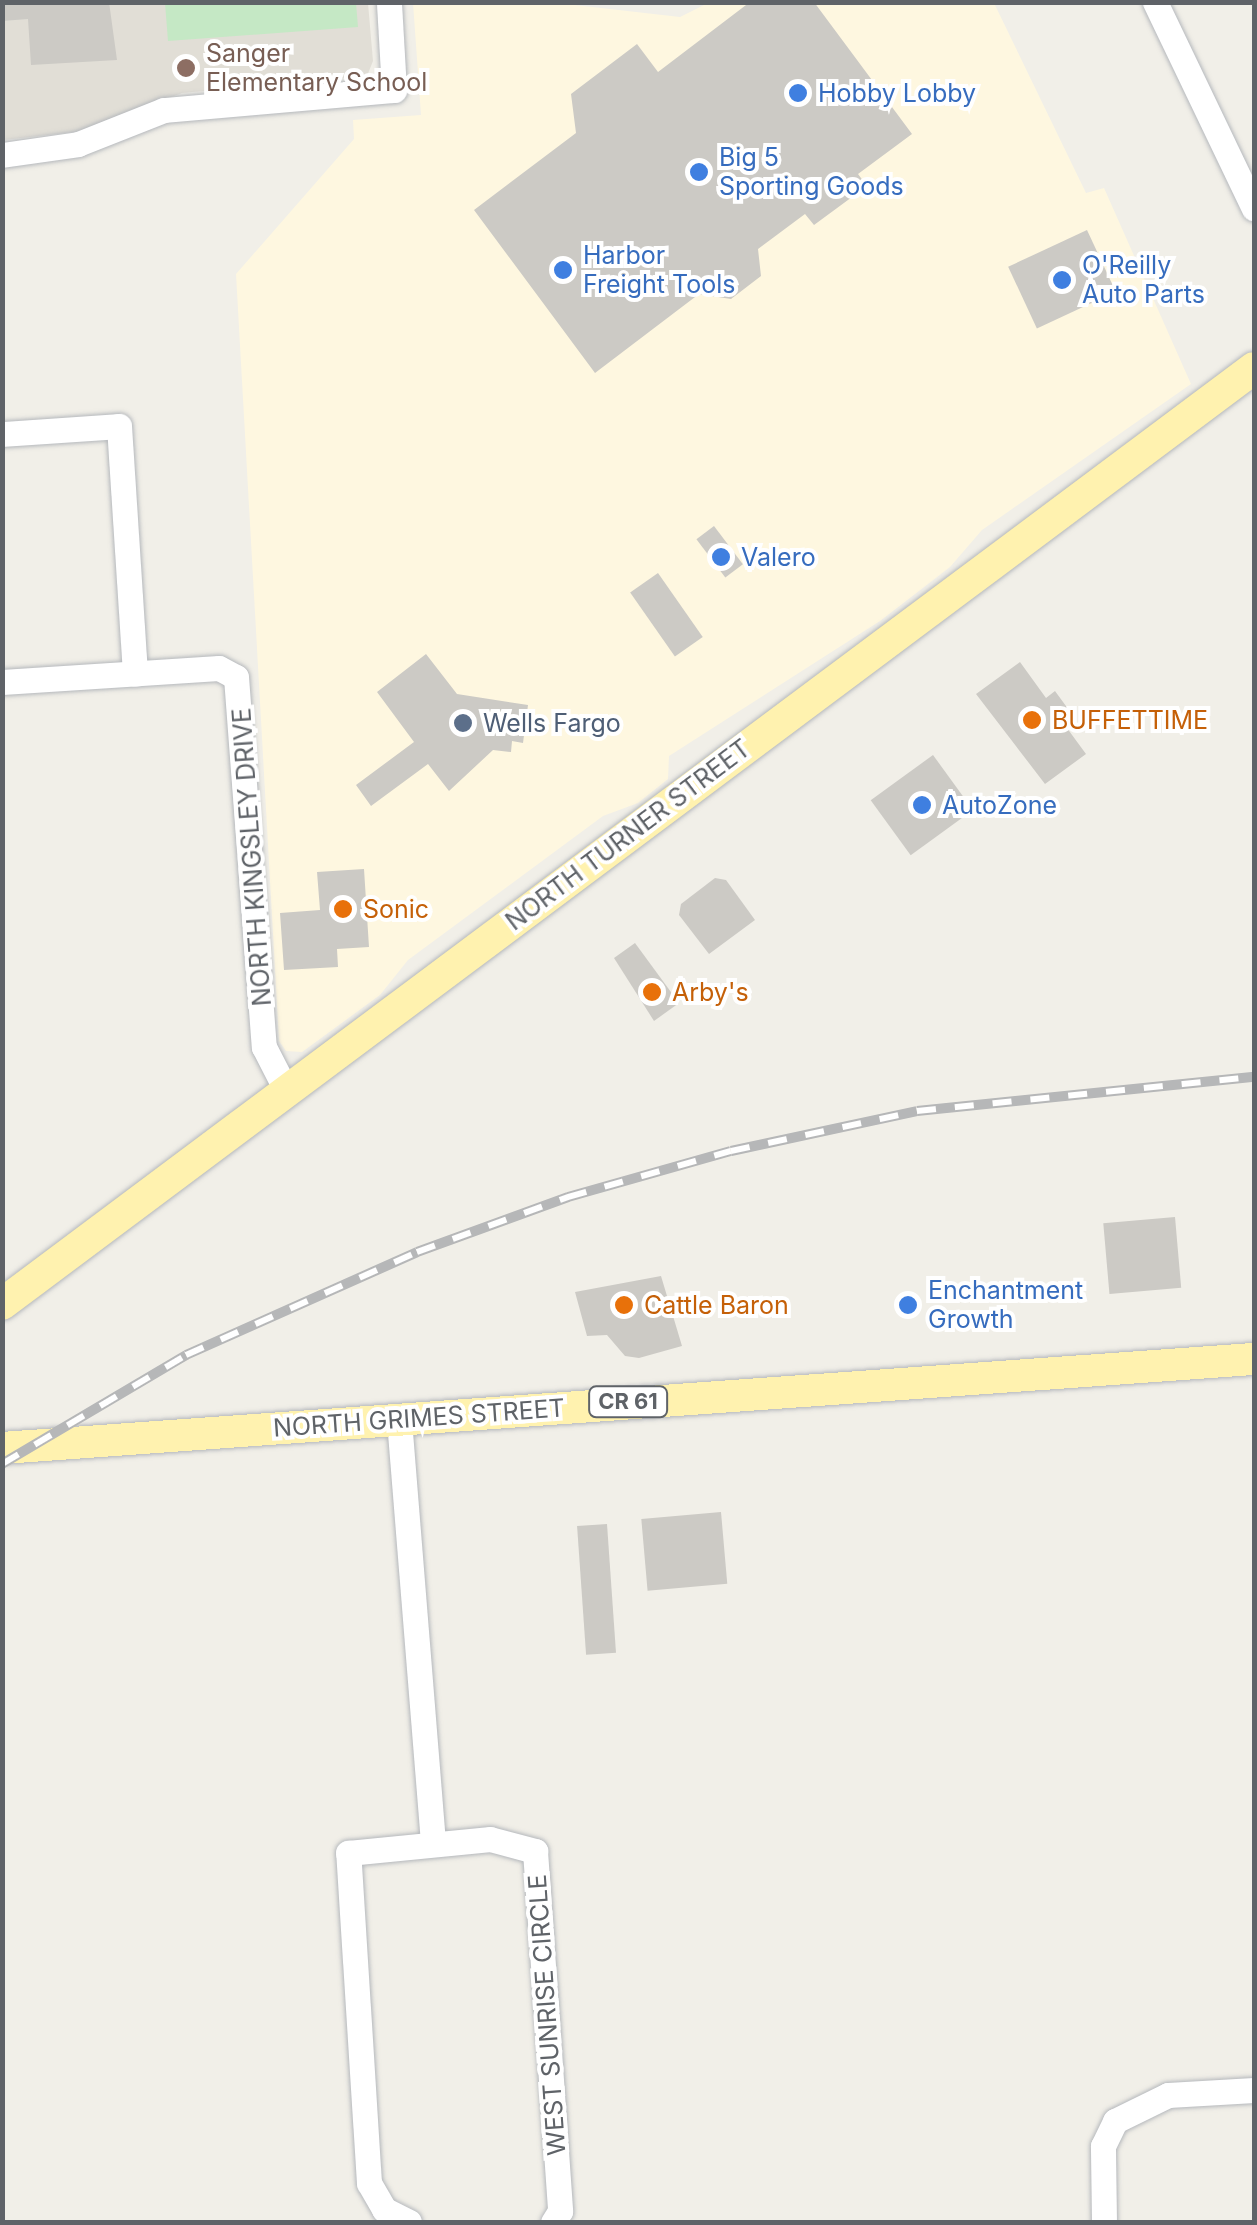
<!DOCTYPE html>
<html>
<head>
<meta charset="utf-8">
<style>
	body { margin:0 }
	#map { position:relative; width:1257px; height:2225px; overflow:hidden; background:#f1efe8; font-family:Inter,sans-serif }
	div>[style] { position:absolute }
	.commercial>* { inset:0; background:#fef7e0 }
	.education>* { inset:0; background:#e1ded6 }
	.green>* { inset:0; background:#c5e8c5 }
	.building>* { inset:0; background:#cccac5; transform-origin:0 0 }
	.roads { filter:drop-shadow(0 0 2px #b5b8bc) drop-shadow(0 0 2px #b5b8bc) }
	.minor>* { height:25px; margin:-12.5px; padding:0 12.5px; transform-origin:12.5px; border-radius:12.5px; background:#fff }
	.major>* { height:32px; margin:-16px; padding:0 16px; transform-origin:16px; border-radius:16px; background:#fff2af }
	.rail>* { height:10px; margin-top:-5px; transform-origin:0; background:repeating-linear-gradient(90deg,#fff 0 19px,#b6b7b8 0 38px); box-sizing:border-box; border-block:2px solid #b6b7b8 }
	.dots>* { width:28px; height:28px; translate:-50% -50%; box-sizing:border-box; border:5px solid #fff; border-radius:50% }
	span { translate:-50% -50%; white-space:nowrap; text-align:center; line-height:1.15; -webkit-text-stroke:8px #fff; paint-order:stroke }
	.shield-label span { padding:2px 8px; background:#fff; border:2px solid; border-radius:8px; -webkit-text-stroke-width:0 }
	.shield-label { font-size:22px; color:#5f6368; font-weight:700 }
	.education-label { font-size:25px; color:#785e54 }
	.left { translate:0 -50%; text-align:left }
	.shop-label { font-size:25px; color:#366cbe }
	.food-label { font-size:25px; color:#c56008 }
	.service-label { font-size:25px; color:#4e5e75 }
	.street-label { font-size:25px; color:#5f6368 }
	.frame { position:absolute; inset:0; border:5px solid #5f6368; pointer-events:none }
</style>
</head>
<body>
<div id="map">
	<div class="commercial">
		<div style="clip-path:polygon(710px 2px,994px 3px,1086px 193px,1104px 188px,1191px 384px,982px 530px,950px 567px,880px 621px,669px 756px,668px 779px,638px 803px,603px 816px,408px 960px,380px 995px,302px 1052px,286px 1051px,279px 1041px,236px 274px,354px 139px,353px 120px,421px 115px,413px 3px,557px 3px,680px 17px)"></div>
	</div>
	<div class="education">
		<div style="clip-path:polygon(3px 3px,368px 3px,373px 61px,367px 76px,182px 93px,83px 131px,3px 140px)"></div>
	</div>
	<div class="green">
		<div style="clip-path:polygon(165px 3px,356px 3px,358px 27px,168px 41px)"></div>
	</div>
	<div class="building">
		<div style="clip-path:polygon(2px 2px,109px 2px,117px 60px,31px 65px,28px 19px,2px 21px)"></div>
		<div style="clip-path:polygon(750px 2px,814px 2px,912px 134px,858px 174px,867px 186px,814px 225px,805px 214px,758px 249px,761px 276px,731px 299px,699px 294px,595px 373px,474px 210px,576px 133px,571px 94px,637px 44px,658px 72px)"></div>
		<div style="left:1087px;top:230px;width:68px;height:87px;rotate:65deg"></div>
		<div style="left:714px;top:526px;width:48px;height:22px;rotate:53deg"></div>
		<div style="left:658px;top:573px;width:78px;height:34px;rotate:55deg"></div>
		<div style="clip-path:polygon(426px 654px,457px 694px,528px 705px,523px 743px,512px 741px,511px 752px,493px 750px,449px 791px,428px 764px,371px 806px,356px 785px,414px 742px,377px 692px)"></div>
		<div style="clip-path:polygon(1020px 662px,1046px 698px,1055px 691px,1074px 717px,1064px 724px,1086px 754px,1045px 784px,976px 694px)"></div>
		<div style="left:933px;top:755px;width:68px;height:77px;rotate:54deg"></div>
		<div style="clip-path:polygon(364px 869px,369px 947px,337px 949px,338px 967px,284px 970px,280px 913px,320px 910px,317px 872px)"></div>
		<div style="clip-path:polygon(715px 878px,726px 880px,755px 920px,709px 954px,679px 915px,681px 904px)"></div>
		<div style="clip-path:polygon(635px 943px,679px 1003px,654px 1021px,614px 958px)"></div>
		<div style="left:1175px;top:1217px;width:71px;height:72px;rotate:85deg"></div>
		<div style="clip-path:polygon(661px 1276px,682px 1346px,639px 1358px,625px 1356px,607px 1335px,587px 1336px,575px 1292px)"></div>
		<div style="left:721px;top:1512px;width:72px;height:80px;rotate:85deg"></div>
		<div style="left:607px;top:1524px;width:129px;height:30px;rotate:86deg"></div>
	</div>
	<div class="roads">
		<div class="minor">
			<div style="left:1155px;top:2px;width:229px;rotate:64.4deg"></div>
			<div style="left:2px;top:155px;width:77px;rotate:-8.2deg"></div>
			<div style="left:78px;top:144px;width:92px;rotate:-21.6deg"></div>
			<div style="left:164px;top:110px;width:231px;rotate:-5deg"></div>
			<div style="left:394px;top:90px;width:88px;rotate:-93.3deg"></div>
			<div style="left:2px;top:434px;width:117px;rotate:-3.9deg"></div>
			<div style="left:119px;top:426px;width:248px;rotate:86.3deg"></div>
			<div style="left:2px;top:682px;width:217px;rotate:-3.7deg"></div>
			<div style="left:219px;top:668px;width:19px;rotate:28deg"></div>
			<div style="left:236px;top:677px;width:371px;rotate:85.7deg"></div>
			<div style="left:264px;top:1047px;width:48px;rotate:62.9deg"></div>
			<div style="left:399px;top:1420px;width:423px;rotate:85.4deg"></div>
			<div style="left:409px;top:2222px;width:28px;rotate:-153deg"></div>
			<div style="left:384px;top:2209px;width:30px;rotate:-120deg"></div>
			<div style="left:369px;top:2183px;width:331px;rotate:-93.6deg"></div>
			<div style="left:348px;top:1853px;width:143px;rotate:-5.6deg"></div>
			<div style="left:490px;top:1839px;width:47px;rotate:14.9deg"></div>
			<div style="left:535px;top:1851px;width:361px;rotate:86deg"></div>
			<div style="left:560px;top:2211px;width:13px;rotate:122deg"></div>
			<div style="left:1104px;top:2222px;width:76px;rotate:-90.8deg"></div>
			<div style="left:1103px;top:2146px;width:28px;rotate:-64deg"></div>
			<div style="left:1115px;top:2121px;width:59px;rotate:-26.1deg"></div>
			<div style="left:1168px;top:2095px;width:86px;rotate:-3.3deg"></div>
		</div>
		<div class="major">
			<div style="left:2px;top:1304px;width:1563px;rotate:-36.78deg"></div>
			<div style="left:2px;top:1448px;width:1255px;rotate:-4.07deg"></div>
		</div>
	</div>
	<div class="rail">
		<div style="left:2px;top:1464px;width:214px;rotate:-30.6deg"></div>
		<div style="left:186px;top:1355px;width:253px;rotate:-24deg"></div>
		<div style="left:417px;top:1252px;width:161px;rotate:-20deg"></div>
		<div style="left:568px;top:1197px;width:169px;rotate:-15.8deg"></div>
		<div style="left:731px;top:1151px;width:190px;rotate:-12.1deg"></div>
		<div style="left:917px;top:1111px;width:339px;rotate:-5.8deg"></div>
	</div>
	<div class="dots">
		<div style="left:186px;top:68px;background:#8d6e63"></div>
		<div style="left:798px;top:93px;background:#3f7fe0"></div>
		<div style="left:699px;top:172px;background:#3f7fe0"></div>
		<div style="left:563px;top:270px;background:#3f7fe0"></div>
		<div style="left:1062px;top:280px;background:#3f7fe0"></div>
		<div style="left:721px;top:557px;background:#3f7fe0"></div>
		<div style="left:1032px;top:720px;background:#e8710a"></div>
		<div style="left:463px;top:723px;background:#5c6f8a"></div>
		<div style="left:922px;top:805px;background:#3f7fe0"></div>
		<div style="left:343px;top:909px;background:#e8710a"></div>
		<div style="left:652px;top:992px;background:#e8710a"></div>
		<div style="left:624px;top:1305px;background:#e8710a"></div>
		<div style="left:908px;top:1305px;background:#3f7fe0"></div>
	</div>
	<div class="shield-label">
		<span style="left:628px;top:1402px">CR 61</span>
	</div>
	<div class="education-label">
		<span class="left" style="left:206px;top:68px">Sanger<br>Elementary School</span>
	</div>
	<div class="shop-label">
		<span class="left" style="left:818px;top:93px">Hobby Lobby</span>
		<span class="left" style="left:719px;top:172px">Big 5<br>Sporting Goods</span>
		<span class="left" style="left:583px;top:270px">Harbor<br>Freight Tools</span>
		<span class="left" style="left:1082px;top:280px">O'Reilly<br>Auto Parts</span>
		<span class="left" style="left:741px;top:557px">Valero</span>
		<span class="left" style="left:942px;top:805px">AutoZone</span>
		<span class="left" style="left:928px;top:1305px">Enchantment<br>Growth</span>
	</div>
	<div class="food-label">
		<span class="left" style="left:1052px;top:720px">BUFFETTIME</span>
		<span class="left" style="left:363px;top:909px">Sonic</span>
		<span class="left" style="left:672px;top:992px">Arby's</span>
		<span class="left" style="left:644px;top:1305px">Cattle Baron</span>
	</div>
	<div class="service-label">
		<span class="left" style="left:483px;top:723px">Wells Fargo</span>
	</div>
	<div class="street-label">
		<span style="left:628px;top:835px;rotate:-37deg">NORTH TURNER STREET</span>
		<span style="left:252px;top:857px;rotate:-94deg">NORTH KINGSLEY DRIVE</span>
		<span style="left:419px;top:1418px;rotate:-4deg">NORTH GRIMES STREET</span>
		<span style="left:547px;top:2015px;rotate:-94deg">WEST SUNRISE CIRCLE</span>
	</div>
	<div class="frame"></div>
</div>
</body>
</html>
